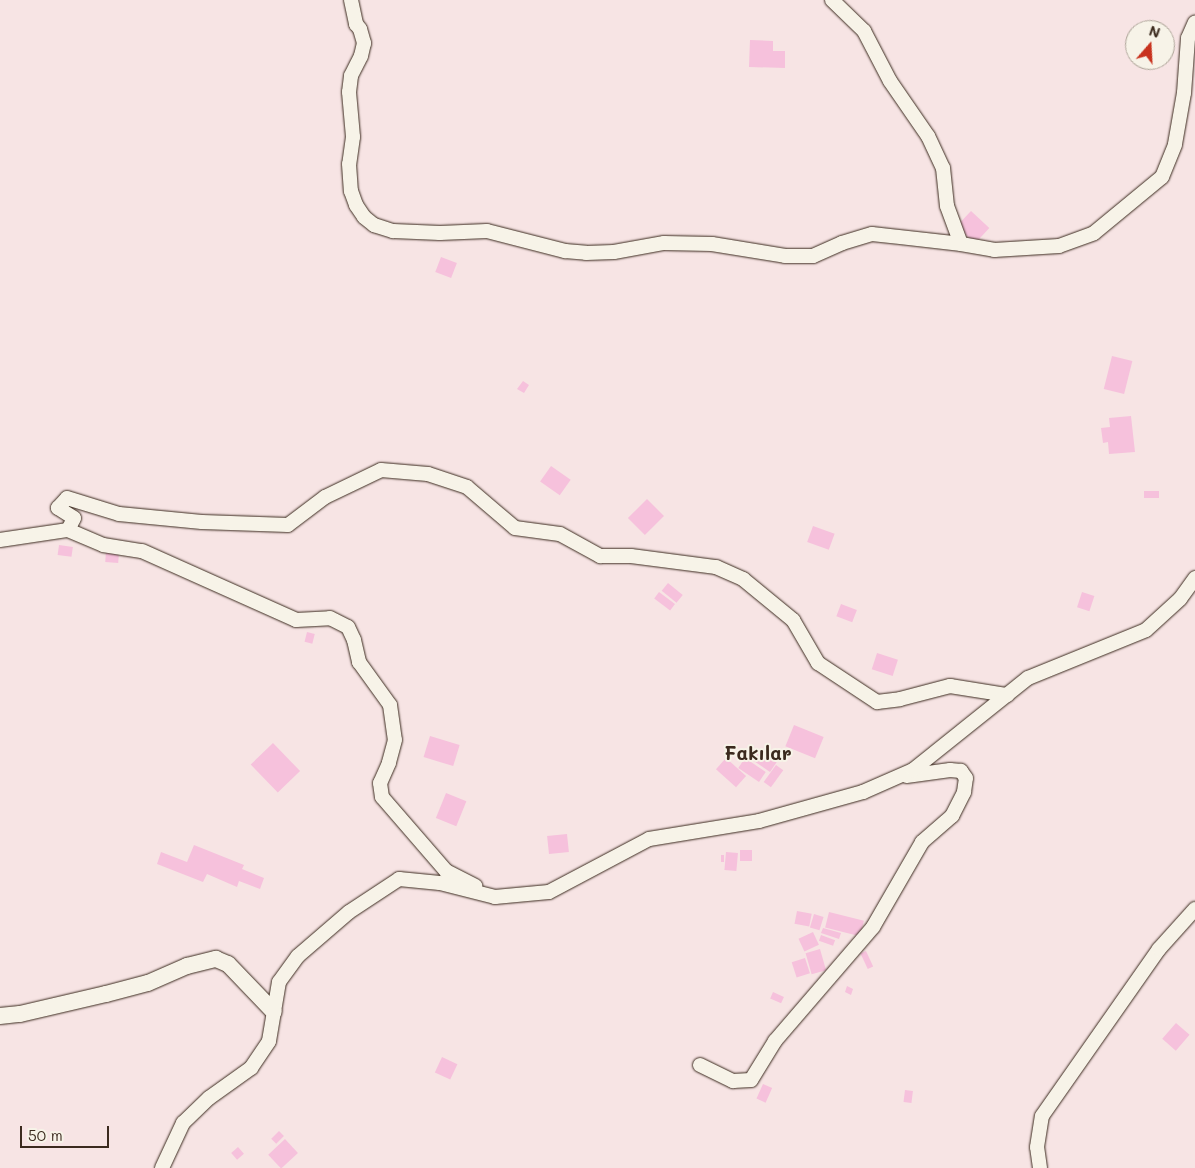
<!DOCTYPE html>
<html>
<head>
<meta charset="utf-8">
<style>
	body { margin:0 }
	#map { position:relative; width:1195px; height:1168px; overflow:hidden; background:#f7e4e4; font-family:Mali,sans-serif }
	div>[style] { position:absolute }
	.building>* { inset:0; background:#f6c1dc; transform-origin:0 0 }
	.roads { filter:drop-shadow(0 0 1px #3b2a1e) drop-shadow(0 0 1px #3b2a1e) }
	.minor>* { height:14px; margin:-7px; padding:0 7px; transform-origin:7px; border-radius:7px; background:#f7f3e8 }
	.tertiary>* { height:16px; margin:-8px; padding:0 8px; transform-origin:8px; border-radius:8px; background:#f7f3e8 }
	span { translate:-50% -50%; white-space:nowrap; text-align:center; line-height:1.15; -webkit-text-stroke:4px #f7f3e8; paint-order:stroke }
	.neighbourhood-label { font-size:19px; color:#3b2a1e; font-weight:700 }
	.north { position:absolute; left:1125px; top:20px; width:50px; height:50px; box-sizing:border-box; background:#f7f3e8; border:1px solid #aca397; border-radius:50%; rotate:19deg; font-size:14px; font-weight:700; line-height:20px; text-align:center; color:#3b2a1e }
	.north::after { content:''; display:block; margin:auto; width:18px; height:22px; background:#c8321e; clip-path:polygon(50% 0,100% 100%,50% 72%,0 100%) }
	.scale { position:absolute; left:20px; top:1126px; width:89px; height:22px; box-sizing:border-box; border:2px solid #3b2a1e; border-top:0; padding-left:6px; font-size:15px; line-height:18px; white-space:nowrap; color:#3b2a1e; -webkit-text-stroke:4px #f7f3e8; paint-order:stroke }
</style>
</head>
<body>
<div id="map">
	<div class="building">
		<div style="clip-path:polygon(750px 40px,773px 41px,773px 51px,785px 51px,785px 68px,749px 67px)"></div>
		<div style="left:971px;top:211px;width:25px;height:21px;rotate:43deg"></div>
		<div style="left:441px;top:257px;width:17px;height:16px;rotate:21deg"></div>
		<div style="left:1112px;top:356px;width:21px;height:34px;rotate:14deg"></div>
		<div style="clip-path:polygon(523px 381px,529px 385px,524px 393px,517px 389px)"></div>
		<div style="clip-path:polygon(1131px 416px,1135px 452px,1109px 454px,1108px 442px,1103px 443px,1101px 428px,1110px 427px,1109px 418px)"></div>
		<div style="left:551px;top:466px;width:24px;height:19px;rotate:35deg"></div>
		<div style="left:1144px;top:491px;width:15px;height:7px"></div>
		<div style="left:647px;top:499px;width:24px;height:27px;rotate:45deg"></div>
		<div style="left:813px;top:526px;width:23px;height:17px;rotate:20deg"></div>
		<div style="left:59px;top:545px;width:14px;height:10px;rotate:8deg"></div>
		<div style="left:106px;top:551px;width:13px;height:11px;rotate:4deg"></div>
		<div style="left:668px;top:583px;width:19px;height:10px;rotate:39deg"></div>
		<div style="left:659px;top:592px;width:20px;height:8px;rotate:37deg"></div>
		<div style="left:1082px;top:592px;width:13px;height:16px;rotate:18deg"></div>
		<div style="left:841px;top:604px;width:17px;height:13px;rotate:21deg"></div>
		<div style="left:307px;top:632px;width:8px;height:10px;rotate:14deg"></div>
		<div style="left:877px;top:653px;width:22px;height:17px;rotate:18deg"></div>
		<div style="left:794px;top:725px;width:32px;height:23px;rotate:22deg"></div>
		<div style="left:430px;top:736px;width:31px;height:22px;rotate:17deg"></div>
		<div style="left:273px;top:743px;width:39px;height:31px;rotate:46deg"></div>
		<div style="left:756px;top:748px;width:25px;height:12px;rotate:34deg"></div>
		<div style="left:726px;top:758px;width:27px;height:15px;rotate:42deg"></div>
		<div style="left:745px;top:758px;width:25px;height:12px;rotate:34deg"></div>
		<div style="left:776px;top:765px;width:9px;height:21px;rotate:36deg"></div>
		<div style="left:446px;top:793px;width:22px;height:27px;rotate:22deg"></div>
		<div style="left:567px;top:834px;width:18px;height:20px;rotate:84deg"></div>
		<div style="clip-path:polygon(194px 845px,244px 865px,242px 869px,264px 878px,260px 889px,239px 881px,237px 887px,207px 874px,203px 882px,157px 864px,161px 852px,187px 862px)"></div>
		<div style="left:740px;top:850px;width:12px;height:11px"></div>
		<div style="left:726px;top:852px;width:12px;height:18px;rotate:5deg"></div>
		<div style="left:721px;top:855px;width:3px;height:7px"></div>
		<div style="left:797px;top:911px;width:15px;height:13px;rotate:11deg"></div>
		<div style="left:829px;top:912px;width:36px;height:16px;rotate:14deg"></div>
		<div style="left:814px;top:914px;width:10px;height:14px;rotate:17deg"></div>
		<div style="clip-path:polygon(823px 928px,841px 933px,839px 939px,821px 933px)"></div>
		<div style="left:813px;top:932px;width:14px;height:16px;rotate:65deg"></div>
		<div style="left:821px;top:935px;width:15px;height:6px;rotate:20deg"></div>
		<div style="left:820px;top:949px;width:22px;height:15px;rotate:74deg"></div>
		<div style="left:866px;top:951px;width:17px;height:6px;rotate:65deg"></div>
		<div style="left:805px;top:958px;width:16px;height:14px;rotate:72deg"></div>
		<div style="clip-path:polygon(847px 986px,853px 989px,851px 995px,845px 992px)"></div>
		<div style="left:773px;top:992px;width:12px;height:7px;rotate:24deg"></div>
		<div style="left:1176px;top:1023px;width:18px;height:21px;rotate:41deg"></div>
		<div style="left:442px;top:1057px;width:17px;height:17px;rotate:25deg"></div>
		<div style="left:763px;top:1084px;width:10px;height:16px;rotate:24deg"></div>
		<div style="left:905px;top:1090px;width:8px;height:12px;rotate:7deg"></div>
		<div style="left:279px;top:1131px;width:7px;height:11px;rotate:45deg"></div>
		<div style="left:285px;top:1139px;width:19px;height:23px;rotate:47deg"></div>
		<div style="left:238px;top:1147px;width:9px;height:9px;rotate:49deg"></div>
	</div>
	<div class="roads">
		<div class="minor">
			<div style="left:351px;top:0;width:25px;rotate:78deg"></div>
			<div style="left:356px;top:24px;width:6px;rotate:51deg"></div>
			<div style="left:360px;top:29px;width:15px;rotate:74deg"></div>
			<div style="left:364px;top:43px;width:13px;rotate:103deg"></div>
			<div style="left:361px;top:56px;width:22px;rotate:117deg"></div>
			<div style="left:351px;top:76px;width:16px;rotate:97deg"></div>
			<div style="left:349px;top:92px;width:45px;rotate:84.9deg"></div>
			<div style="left:353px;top:137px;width:27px;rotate:98deg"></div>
			<div style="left:349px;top:164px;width:27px;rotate:86deg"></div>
			<div style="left:351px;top:191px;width:15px;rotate:70deg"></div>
			<div style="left:356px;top:205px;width:14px;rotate:56deg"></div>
			<div style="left:364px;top:217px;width:13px;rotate:39deg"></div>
			<div style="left:374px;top:225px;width:20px;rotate:18deg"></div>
			<div style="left:393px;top:231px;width:47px;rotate:2.4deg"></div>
			<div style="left:440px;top:233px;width:47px;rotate:-2.4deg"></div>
			<div style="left:487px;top:231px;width:81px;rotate:14.4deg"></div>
			<div style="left:565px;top:251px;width:21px;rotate:5deg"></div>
			<div style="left:586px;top:253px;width:28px;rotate:-2deg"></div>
			<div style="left:614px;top:252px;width:51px;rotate:-10.2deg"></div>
			<div style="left:664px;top:243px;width:48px;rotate:1.2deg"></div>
			<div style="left:712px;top:244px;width:74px;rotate:9.3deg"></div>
			<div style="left:785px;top:256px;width:28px"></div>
			<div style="left:813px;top:256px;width:32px;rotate:-24deg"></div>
			<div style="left:842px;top:243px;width:31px;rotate:-17deg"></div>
			<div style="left:872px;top:234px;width:90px;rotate:6.4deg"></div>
			<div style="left:832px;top:0;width:45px;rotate:44.1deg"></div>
			<div style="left:864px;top:31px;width:56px;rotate:62.5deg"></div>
			<div style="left:890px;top:81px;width:67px;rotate:55.4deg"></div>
			<div style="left:928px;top:136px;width:35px;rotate:65deg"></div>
			<div style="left:943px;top:168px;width:38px;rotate:84deg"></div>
			<div style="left:947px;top:206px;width:40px;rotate:69.8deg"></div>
			<div style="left:961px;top:244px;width:34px;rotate:10deg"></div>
			<div style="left:994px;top:250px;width:65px;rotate:-3.5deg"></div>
			<div style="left:1059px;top:246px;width:37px;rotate:-20deg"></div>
			<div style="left:1094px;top:233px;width:88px;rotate:-39.5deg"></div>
			<div style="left:1162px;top:177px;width:35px;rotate:-68deg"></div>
			<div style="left:1175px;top:144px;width:52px;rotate:-80deg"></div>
			<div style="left:1184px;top:93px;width:55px;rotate:-85.8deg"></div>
			<div style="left:1188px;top:38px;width:17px;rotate:-66deg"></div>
			<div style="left:68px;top:530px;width:13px;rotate:-63deg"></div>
			<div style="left:74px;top:518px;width:19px;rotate:-148deg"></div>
			<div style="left:58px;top:508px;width:13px;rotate:-48deg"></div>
			<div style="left:67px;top:498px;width:54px;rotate:17.1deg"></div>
			<div style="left:119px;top:514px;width:83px;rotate:5.5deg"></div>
			<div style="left:202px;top:522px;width:86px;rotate:2deg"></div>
			<div style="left:288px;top:525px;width:46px;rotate:-37.1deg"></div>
			<div style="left:325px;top:497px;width:62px;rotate:-25.7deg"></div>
			<div style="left:381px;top:470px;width:47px;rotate:4.9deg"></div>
			<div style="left:428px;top:474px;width:41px;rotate:18.4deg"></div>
			<div style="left:467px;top:487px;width:63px;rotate:40.5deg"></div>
			<div style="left:515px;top:528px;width:45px;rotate:7.6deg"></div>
			<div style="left:560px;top:534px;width:46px;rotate:28.8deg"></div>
			<div style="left:600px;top:556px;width:31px"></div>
			<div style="left:631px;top:556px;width:86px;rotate:7.4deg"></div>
			<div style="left:716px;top:567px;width:30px;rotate:24deg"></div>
			<div style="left:743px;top:579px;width:65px;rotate:39.4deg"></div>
			<div style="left:793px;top:620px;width:50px;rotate:59.8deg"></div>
			<div style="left:818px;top:663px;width:71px;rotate:33.5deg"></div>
			<div style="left:877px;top:702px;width:23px;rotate:-7deg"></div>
			<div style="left:900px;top:699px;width:52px;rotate:-14.6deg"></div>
			<div style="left:950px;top:686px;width:58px;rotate:9deg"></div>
			<div style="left:0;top:540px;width:69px;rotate:-8.4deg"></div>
			<div style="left:68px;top:530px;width:38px;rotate:23deg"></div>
			<div style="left:103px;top:545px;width:39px;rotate:9deg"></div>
			<div style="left:142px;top:551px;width:169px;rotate:24.1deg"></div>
			<div style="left:296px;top:620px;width:34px;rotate:-3deg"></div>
			<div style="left:330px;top:618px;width:20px;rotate:27deg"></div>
			<div style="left:348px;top:627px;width:14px;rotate:65deg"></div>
			<div style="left:354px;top:640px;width:23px;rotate:77deg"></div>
			<div style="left:359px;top:662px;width:53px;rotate:54.2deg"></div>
			<div style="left:390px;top:705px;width:35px;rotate:82deg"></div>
			<div style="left:395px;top:740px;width:24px;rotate:105deg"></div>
			<div style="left:389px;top:763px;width:22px;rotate:114deg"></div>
			<div style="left:380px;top:783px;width:14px;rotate:82deg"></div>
			<div style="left:382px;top:797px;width:98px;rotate:49.1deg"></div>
			<div style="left:446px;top:871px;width:33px;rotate:27deg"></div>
			<div style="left:700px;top:1065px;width:37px;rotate:26deg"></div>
			<div style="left:733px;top:1081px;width:18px;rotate:-3deg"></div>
			<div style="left:751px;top:1080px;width:46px;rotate:-58.4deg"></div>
			<div style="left:775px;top:1041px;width:150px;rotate:-49.3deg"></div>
			<div style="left:873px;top:927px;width:98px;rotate:-60deg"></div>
			<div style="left:922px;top:842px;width:40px;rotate:-41deg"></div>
			<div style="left:952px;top:816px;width:27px;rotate:-63deg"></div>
			<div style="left:964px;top:792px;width:14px;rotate:-82deg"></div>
			<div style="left:966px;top:778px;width:9px;rotate:-126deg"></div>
			<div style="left:961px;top:771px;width:11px;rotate:-175deg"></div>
			<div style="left:950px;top:770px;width:44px;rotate:172.2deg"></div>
			<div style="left:162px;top:1168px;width:50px;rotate:-65deg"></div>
			<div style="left:183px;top:1123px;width:36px;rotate:-44deg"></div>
			<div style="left:209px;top:1098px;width:52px;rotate:-35.5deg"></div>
			<div style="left:251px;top:1068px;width:32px;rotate:-56deg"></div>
			<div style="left:269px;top:1041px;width:60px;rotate:-80.4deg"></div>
			<div style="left:279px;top:982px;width:32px;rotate:-54deg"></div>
			<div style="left:298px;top:956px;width:67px;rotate:-40.8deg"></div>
			<div style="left:349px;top:912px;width:60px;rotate:-33.4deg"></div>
			<div style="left:399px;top:879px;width:41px;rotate:5.6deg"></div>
			<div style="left:440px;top:883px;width:57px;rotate:14.3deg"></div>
			<div style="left:495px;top:897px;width:54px;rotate:-5.3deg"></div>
			<div style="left:549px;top:892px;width:113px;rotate:-27.9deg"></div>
			<div style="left:649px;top:839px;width:111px;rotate:-9.3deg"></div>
			<div style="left:759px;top:821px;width:108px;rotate:-15.6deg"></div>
			<div style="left:863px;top:792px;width:55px;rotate:-23.7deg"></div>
			<div style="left:913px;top:770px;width:147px;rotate:-38.7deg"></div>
			<div style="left:1028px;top:678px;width:127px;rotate:-22.1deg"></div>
			<div style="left:1146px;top:630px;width:46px;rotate:-42.4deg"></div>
			<div style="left:1180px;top:599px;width:26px;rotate:-54deg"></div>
			<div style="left:1040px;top:1168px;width:21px;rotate:-98deg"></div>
			<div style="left:1037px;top:1147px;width:31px;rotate:-81deg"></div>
			<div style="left:1042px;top:1116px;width:204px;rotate:-55deg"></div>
			<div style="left:1159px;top:949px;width:54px;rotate:-48deg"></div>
		</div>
		<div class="tertiary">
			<div style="left:0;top:1016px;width:20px;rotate:-6deg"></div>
			<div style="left:20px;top:1014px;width:88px;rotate:-13.1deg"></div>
			<div style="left:106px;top:994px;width:43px;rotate:-14.7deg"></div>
			<div style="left:148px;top:983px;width:43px;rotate:-23.6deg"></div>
			<div style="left:187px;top:966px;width:30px;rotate:-14deg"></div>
			<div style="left:216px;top:959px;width:13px;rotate:23deg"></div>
			<div style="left:228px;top:964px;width:66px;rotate:46.2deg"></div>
		</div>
	</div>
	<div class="neighbourhood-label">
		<span style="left:758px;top:753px">Fakılar</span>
	</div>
	<div class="north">N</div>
	<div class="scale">50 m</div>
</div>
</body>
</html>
